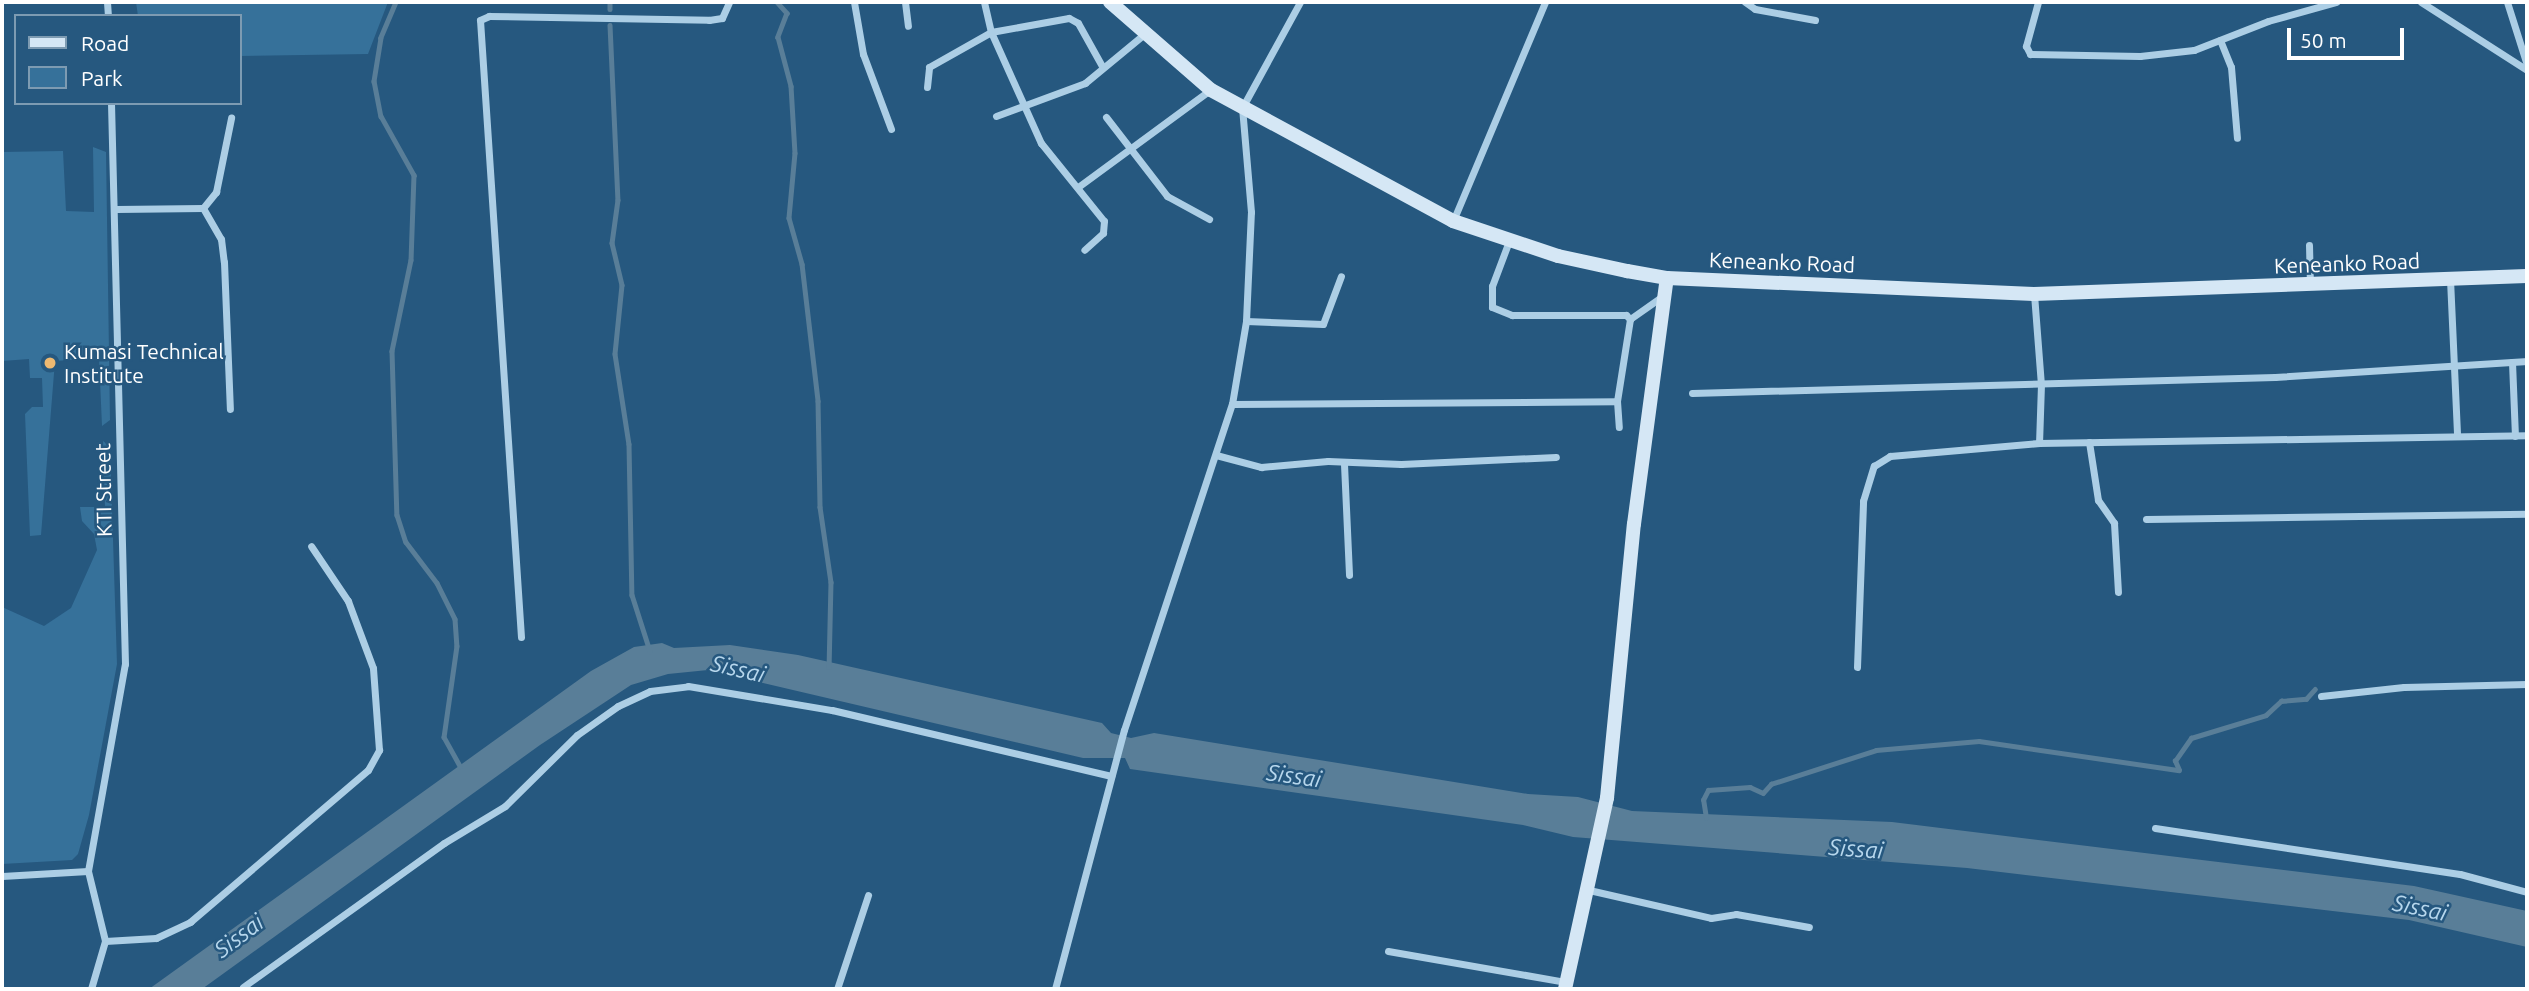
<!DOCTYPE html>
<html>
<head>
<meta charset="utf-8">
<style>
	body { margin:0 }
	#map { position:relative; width:2529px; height:991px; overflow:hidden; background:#26587f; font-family:Ubuntu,sans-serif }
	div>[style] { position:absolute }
	.green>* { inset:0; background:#36719a }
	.water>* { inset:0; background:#597e98 }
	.stream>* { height:4.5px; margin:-2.25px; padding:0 2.25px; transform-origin:2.25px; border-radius:2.25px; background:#597e98 }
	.street>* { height:7px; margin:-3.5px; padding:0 3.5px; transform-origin:3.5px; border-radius:3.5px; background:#accee5 }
	.secondary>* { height:14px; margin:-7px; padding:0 7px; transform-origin:7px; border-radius:7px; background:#d5e7f5 }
	.dots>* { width:19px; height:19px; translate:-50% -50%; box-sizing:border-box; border:4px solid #26587f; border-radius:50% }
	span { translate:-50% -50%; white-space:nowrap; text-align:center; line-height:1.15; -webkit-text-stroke:5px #26587f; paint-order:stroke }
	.street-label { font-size:21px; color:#fff }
	.poi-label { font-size:21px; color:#fff }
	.left { translate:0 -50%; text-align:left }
	.water-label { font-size:23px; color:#b7d7ed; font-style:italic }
	.frame { position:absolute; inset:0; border:4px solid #fff; pointer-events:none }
	.legend { position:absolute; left:14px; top:14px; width:228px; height:91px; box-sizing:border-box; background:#26587f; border:2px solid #7d9bb2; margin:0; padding:9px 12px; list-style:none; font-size:21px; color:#fff }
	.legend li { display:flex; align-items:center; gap:14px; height:35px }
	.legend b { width:35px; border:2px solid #7d9bb2 }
	.scale { position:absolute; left:2287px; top:28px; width:117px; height:32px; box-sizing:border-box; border:4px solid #fff; border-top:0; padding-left:9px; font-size:21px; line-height:24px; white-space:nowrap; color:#fff; -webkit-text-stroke:5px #26587f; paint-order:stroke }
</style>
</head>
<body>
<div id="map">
	<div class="green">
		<div style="clip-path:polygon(136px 2px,388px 2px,368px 54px,240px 56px,240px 16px,138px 16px)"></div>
		<div style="clip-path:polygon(93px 147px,106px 152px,110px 420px,102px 426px,99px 358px,55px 361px,41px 535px,30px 536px,25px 414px,32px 407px,43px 407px,42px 378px,30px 378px,29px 359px,2px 361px,2px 152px,63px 151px,66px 211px,94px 212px)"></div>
		<div style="clip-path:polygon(103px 441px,110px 446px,117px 664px,89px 815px,78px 854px,72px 860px,2px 864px,2px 607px,44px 626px,71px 608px,97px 550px,94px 534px,82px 521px,80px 507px,105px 507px)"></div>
	</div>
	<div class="water">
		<div style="clip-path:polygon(662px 643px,674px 648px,730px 645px,798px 655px,1102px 723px,1111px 733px,1131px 738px,1154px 733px,1528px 794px,1578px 797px,1632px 811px,1892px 822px,2414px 886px,2527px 911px,2527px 947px,2409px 920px,1967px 868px,1573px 837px,1523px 825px,1130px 769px,1125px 758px,1083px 758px,708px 670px,668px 674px,631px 685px,540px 745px,202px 989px,149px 989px,591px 671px,634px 647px)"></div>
	</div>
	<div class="stream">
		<div style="left:396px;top:2px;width:39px;rotate:113deg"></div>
		<div style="left:381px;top:38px;width:44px;rotate:99.2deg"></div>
		<div style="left:374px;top:81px;width:36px;rotate:79deg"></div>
		<div style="left:381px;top:116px;width:68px;rotate:60.8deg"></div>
		<div style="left:414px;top:175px;width:85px;rotate:92deg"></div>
		<div style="left:411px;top:260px;width:93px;rotate:101.8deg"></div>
		<div style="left:392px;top:351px;width:164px;rotate:88.3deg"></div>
		<div style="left:397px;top:515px;width:28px;rotate:72deg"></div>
		<div style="left:406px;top:542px;width:51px;rotate:52.9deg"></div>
		<div style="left:437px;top:583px;width:40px;rotate:63.4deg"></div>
		<div style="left:455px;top:619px;width:27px;rotate:86deg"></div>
		<div style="left:457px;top:646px;width:92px;rotate:98.1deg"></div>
		<div style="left:444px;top:737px;width:33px;rotate:61deg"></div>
		<div style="left:610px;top:2px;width:7px;rotate:90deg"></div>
		<div style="left:777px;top:2px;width:15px;rotate:48deg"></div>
		<div style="left:787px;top:13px;width:26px;rotate:111deg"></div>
		<div style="left:778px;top:37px;width:51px;rotate:75.1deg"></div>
		<div style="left:791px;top:86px;width:67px;rotate:86.6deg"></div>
		<div style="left:795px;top:153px;width:65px;rotate:95.3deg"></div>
		<div style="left:789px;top:218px;width:48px;rotate:74.2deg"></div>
		<div style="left:802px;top:264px;width:138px;rotate:83.3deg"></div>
		<div style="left:818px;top:401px;width:106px;rotate:88.9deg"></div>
		<div style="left:820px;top:507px;width:76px;rotate:81.7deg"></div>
		<div style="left:831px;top:582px;width:85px;rotate:91.3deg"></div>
		<div style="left:610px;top:25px;width:175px;rotate:87.4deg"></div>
		<div style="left:618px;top:200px;width:43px;rotate:97.9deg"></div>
		<div style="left:612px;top:243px;width:43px;rotate:76.6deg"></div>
		<div style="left:622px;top:285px;width:69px;rotate:95.8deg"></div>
		<div style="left:615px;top:354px;width:91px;rotate:81.2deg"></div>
		<div style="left:629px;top:444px;width:151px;rotate:88.9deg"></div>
		<div style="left:632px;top:595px;width:59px;rotate:72.2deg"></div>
		<div style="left:1706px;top:818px;width:18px;rotate:-99deg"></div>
		<div style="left:1703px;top:800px;width:11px;rotate:-63deg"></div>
		<div style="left:1708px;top:790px;width:42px;rotate:-4.1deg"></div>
		<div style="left:1750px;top:787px;width:14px;rotate:25deg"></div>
		<div style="left:1763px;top:793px;width:12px;rotate:-48deg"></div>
		<div style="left:1771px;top:784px;width:110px;rotate:-17.9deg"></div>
		<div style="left:1876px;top:750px;width:103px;rotate:-5deg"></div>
		<div style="left:1979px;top:741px;width:202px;rotate:8.3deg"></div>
		<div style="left:2179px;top:770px;width:10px;rotate:-114deg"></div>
		<div style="left:2175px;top:761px;width:28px;rotate:-55deg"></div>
		<div style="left:2191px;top:738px;width:78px;rotate:-17deg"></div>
		<div style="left:2266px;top:715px;width:21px;rotate:-43deg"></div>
		<div style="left:2281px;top:701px;width:25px;rotate:-5deg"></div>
		<div style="left:2306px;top:699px;width:13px;rotate:-48deg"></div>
	</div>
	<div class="street">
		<div style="left:107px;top:2px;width:14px;rotate:86deg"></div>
		<div style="left:854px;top:2px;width:53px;rotate:80.2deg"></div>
		<div style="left:863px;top:54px;width:80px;rotate:69.5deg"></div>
		<div style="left:905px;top:2px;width:24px;rotate:83deg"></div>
		<div style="left:984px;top:2px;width:31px;rotate:77deg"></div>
		<div style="left:991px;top:32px;width:122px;rotate:65.8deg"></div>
		<div style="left:1041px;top:143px;width:100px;rotate:51.1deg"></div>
		<div style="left:1104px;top:221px;width:12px;rotate:95deg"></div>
		<div style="left:1103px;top:233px;width:25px;rotate:138deg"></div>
		<div style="left:1745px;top:2px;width:12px;rotate:35deg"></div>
		<div style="left:1755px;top:9px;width:61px;rotate:10.4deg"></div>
		<div style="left:2038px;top:2px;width:46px;rotate:105.3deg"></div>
		<div style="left:2026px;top:46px;width:9px;rotate:63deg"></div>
		<div style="left:2030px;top:54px;width:110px;rotate:1deg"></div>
		<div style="left:2140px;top:56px;width:54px;rotate:-6.3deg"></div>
		<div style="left:2194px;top:50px;width:79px;rotate:-21.4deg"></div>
		<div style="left:2268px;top:21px;width:71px;rotate:-15.6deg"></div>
		<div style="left:2421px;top:2px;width:126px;rotate:32.7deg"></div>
		<div style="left:2507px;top:2px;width:66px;rotate:72.4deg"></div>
		<div style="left:2220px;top:40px;width:29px;rotate:68deg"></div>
		<div style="left:2231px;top:67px;width:71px;rotate:85.2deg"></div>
		<div style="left:927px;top:87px;width:20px;rotate:-84deg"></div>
		<div style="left:929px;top:67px;width:71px;rotate:-29.4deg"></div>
		<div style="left:991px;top:32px;width:79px;rotate:-10.2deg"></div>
		<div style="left:1069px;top:18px;width:10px;rotate:29deg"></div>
		<div style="left:1078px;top:23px;width:51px;rotate:60.9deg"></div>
		<div style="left:996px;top:116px;width:95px;rotate:-20.3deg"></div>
		<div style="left:1085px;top:83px;width:75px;rotate:-39.6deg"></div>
		<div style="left:1106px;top:117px;width:100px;rotate:52.3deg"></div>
		<div style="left:1167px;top:196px;width:48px;rotate:28.7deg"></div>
		<div style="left:1078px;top:187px;width:164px;rotate:-36.3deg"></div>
		<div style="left:203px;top:208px;width:36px;rotate:60deg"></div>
		<div style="left:221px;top:239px;width:23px;rotate:83deg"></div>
		<div style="left:224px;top:262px;width:147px;rotate:87.7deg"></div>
		<div style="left:116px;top:209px;width:87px;rotate:-0.7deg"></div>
		<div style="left:203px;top:208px;width:21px;rotate:-51deg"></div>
		<div style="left:216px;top:192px;width:76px;rotate:-78.5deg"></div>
		<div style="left:1453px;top:221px;width:238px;rotate:-67.2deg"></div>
		<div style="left:1509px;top:241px;width:48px;rotate:110.7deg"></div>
		<div style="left:1492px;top:286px;width:21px;rotate:90deg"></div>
		<div style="left:1492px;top:307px;width:22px;rotate:22deg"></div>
		<div style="left:1512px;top:315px;width:114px"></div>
		<div style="left:1626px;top:315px;width:6px;rotate:45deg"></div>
		<div style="left:1630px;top:319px;width:83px;rotate:99deg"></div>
		<div style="left:1617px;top:401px;width:26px;rotate:86deg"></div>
		<div style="left:2309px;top:245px;width:41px;rotate:88.6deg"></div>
		<div style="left:2450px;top:279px;width:156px;rotate:87.4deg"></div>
		<div style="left:2034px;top:294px;width:90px;rotate:85.6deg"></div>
		<div style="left:2041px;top:384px;width:59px;rotate:91.9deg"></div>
		<div style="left:1630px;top:319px;width:42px;rotate:-35.2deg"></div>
		<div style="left:1246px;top:321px;width:77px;rotate:2.2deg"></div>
		<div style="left:1323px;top:324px;width:51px;rotate:-69.4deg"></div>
		<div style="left:2512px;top:362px;width:74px;rotate:87.7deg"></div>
		<div style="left:1692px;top:393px;width:583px;rotate:-1.57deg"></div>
		<div style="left:2275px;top:377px;width:253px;rotate:-3.6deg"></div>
		<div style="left:1232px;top:404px;width:385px;rotate:-0.4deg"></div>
		<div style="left:2089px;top:442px;width:59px;rotate:81.2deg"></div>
		<div style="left:2098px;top:500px;width:28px;rotate:55deg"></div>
		<div style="left:2114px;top:523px;width:69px;rotate:86.7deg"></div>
		<div style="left:1216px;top:455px;width:47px;rotate:14.9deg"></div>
		<div style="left:1261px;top:467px;width:67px;rotate:-5.1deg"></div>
		<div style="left:1328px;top:461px;width:73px;rotate:2.4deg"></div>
		<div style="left:1401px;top:464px;width:155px;rotate:-2.6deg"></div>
		<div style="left:1344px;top:464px;width:111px;rotate:87.4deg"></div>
		<div style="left:2146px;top:519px;width:381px;rotate:-0.8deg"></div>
		<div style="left:521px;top:637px;width:618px;rotate:-93.8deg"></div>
		<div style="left:480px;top:20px;width:10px;rotate:-24deg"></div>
		<div style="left:489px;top:16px;width:220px;rotate:1deg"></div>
		<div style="left:709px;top:20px;width:13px;rotate:-9deg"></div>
		<div style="left:722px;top:18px;width:17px;rotate:-66deg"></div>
		<div style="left:1857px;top:667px;width:166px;rotate:-87.9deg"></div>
		<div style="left:1863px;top:501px;width:37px;rotate:-73deg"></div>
		<div style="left:1874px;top:466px;width:19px;rotate:-32deg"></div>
		<div style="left:1890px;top:456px;width:150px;rotate:-5deg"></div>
		<div style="left:2039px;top:443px;width:488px;rotate:-0.9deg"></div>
		<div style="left:2321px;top:696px;width:83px;rotate:-6.2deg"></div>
		<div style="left:2404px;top:687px;width:123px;rotate:-1.4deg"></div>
		<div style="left:2155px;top:828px;width:308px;rotate:8.6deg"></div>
		<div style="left:2460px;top:874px;width:69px;rotate:15deg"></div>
		<div style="left:88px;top:871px;width:210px;rotate:-79.9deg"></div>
		<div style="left:125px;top:664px;width:561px;rotate:-91.43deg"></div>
		<div style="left:88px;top:871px;width:72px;rotate:76.3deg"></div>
		<div style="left:105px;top:941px;width:50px;rotate:106.3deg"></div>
		<div style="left:2px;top:876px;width:86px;rotate:-3.3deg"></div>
		<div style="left:1589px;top:890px;width:125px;rotate:12.9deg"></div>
		<div style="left:1711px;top:918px;width:25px;rotate:-9deg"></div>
		<div style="left:1736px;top:914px;width:74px;rotate:10.1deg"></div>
		<div style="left:105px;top:941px;width:51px;rotate:-3.4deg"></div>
		<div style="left:156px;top:938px;width:38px;rotate:-25deg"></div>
		<div style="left:190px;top:922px;width:234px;rotate:-40.5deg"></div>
		<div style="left:368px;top:770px;width:23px;rotate:-61deg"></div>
		<div style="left:379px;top:750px;width:82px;rotate:-94.2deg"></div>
		<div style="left:373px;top:668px;width:72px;rotate:-110.5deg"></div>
		<div style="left:348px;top:601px;width:66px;rotate:-123.9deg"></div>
		<div style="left:1388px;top:951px;width:181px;rotate:9.9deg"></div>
		<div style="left:243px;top:987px;width:247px;rotate:-35.6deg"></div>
		<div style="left:444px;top:843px;width:71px;rotate:-31.2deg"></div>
		<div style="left:505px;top:806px;width:101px;rotate:-44.6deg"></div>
		<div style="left:577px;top:735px;width:50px;rotate:-35.3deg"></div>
		<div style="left:618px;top:706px;width:35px;rotate:-25deg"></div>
		<div style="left:650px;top:691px;width:38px;rotate:-7deg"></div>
		<div style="left:688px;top:686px;width:146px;rotate:9.5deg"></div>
		<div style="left:832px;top:710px;width:287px;rotate:13.3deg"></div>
		<div style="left:837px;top:989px;width:99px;rotate:-71.7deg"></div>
		<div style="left:1055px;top:989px;width:268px;rotate:-75.1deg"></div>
		<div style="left:1124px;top:730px;width:343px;rotate:-71.7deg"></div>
		<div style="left:1232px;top:404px;width:84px;rotate:-80.4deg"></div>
		<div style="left:1246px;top:321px;width:109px;rotate:-87.4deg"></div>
		<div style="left:1251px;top:212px;width:104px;rotate:-94.9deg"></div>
		<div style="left:1242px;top:108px;width:121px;rotate:-61.3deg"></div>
	</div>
	<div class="secondary">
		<div style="left:1110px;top:2px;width:134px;rotate:41.1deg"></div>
		<div style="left:1211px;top:90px;width:275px;rotate:28.4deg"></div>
		<div style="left:1453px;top:221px;width:111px;rotate:18.4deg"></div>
		<div style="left:1558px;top:256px;width:71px;rotate:12.3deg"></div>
		<div style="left:1627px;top:271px;width:41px;rotate:9.9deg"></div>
		<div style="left:1667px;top:278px;width:367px;rotate:2.5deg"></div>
		<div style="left:2034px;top:294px;width:493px;rotate:-2.1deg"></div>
		<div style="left:1565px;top:989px;width:196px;rotate:-77.6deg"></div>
		<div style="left:1607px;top:798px;width:275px;rotate:-84.4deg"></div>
		<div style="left:1634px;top:524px;width:248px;rotate:-82.4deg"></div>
	</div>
	<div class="dots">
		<div style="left:50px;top:363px;background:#eeb971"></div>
	</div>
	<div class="street-label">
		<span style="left:1782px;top:262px;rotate:2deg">Keneanko Road</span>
		<span style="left:2347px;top:263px;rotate:-2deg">Keneanko Road</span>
		<span style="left:103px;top:490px;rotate:-91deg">KTI Street</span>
	</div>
	<div class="poi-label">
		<span class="left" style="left:64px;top:363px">Kumasi Technical<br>Institute</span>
	</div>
	<div class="water-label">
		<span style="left:738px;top:669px;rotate:13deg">Sissai</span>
		<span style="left:1294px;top:776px;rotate:8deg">Sissai</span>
		<span style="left:1856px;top:849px;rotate:4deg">Sissai</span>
		<span style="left:2420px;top:908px;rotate:12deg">Sissai</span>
		<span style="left:239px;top:936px;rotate:-37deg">Sissai</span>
	</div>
	<div class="frame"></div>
	<ul class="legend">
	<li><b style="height:9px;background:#d5e7f5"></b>Road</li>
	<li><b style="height:19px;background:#36719a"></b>Park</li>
	</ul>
	<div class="scale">50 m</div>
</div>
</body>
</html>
